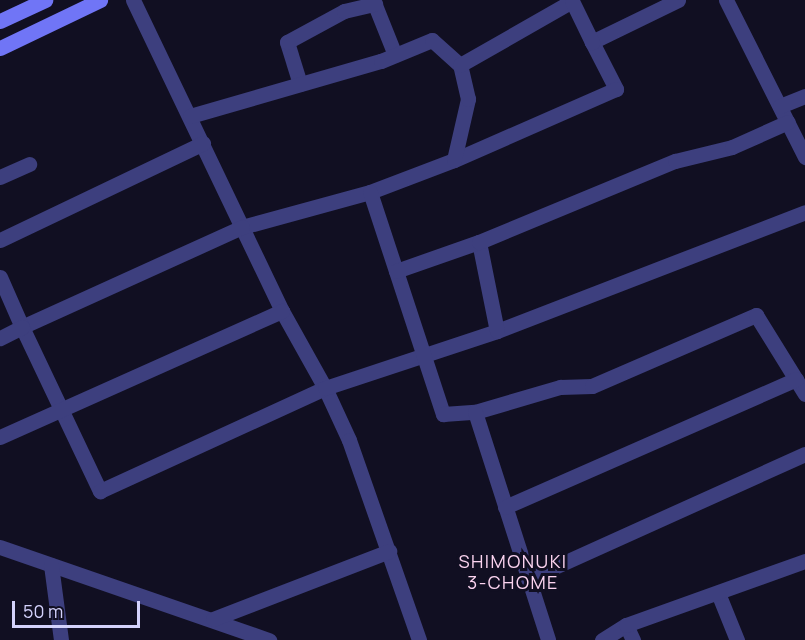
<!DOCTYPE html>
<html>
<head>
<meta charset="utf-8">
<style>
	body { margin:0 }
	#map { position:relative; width:805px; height:640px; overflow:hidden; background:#110f22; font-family:Manrope,sans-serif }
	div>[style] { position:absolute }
	.street>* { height:15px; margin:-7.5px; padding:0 7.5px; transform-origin:7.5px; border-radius:7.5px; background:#3d3f7e }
	.secondary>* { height:15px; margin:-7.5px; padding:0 7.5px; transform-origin:7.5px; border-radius:7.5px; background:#7075f6 }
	span { translate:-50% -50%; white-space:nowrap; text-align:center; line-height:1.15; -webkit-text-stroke:6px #110f22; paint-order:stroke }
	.neighbourhood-label { font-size:18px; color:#fcd4f0; letter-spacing:1.5px }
	.scale { position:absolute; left:12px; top:601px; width:128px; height:27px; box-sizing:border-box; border:3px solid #d4d2fc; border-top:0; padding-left:8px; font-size:18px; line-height:21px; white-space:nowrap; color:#d4d2fc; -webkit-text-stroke:4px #110f22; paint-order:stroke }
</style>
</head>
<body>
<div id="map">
	<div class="street">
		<div style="left:133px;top:0;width:345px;rotate:64.4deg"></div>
		<div style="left:282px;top:311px;width:88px;rotate:60.8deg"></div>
		<div style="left:325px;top:388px;width:57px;rotate:65.2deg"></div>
		<div style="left:349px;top:440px;width:212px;rotate:70.7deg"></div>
		<div style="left:373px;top:0;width:59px;rotate:68.2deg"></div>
		<div style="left:678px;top:0;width:96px;rotate:154deg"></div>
		<div style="left:592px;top:42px;width:53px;rotate:62.9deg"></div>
		<div style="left:616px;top:89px;width:177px;rotate:156.3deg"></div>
		<div style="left:454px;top:160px;width:90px;rotate:159.1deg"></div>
		<div style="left:370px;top:192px;width:133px;rotate:164.7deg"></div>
		<div style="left:242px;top:227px;width:242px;rotate:155.6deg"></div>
		<div style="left:22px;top:327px;width:182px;rotate:64.6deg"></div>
		<div style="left:100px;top:491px;width:247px;rotate:-24.6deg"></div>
		<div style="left:325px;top:388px;width:181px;rotate:-18.3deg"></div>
		<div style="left:497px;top:331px;width:330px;rotate:-21.1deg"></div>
		<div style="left:726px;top:0;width:176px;rotate:63.3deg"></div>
		<div style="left:300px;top:84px;width:44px;rotate:-107.2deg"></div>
		<div style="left:287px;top:42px;width:65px;rotate:-28.5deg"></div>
		<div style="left:344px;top:11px;width:32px;rotate:-13deg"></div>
		<div style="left:780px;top:106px;width:27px;rotate:-22deg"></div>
		<div style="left:190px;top:116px;width:199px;rotate:-16.1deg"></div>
		<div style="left:381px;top:61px;width:55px;rotate:-22.4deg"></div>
		<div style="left:432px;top:40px;width:38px;rotate:42deg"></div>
		<div style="left:454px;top:160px;width:63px;rotate:-77.1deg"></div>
		<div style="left:468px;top:99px;width:35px;rotate:-103deg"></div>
		<div style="left:460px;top:65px;width:129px;rotate:-29.7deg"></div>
		<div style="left:572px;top:1px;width:46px;rotate:64deg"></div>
		<div style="left:0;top:177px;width:32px;rotate:-24deg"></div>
		<div style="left:370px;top:192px;width:234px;rotate:71.8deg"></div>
		<div style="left:443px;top:414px;width:32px;rotate:-4deg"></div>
		<div style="left:475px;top:412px;width:89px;rotate:-16.4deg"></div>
		<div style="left:560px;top:387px;width:32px;rotate:-2deg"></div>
		<div style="left:592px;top:386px;width:179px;rotate:-23.4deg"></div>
		<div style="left:756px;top:315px;width:93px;rotate:58.2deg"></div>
		<div style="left:0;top:240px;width:225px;rotate:-25.5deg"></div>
		<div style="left:479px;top:242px;width:91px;rotate:78.6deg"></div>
		<div style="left:396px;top:271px;width:88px;rotate:-19.3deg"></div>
		<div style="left:479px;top:242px;width:212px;rotate:-22.5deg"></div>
		<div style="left:675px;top:161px;width:59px;rotate:-13.8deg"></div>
		<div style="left:732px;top:147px;width:61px;rotate:-24.1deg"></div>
		<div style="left:0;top:277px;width:55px;rotate:66.3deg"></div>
		<div style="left:22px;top:327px;width:25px;rotate:153deg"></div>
		<div style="left:475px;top:412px;width:239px;rotate:72.2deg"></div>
		<div style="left:0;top:437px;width:309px;rotate:-24.1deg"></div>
		<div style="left:505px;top:507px;width:318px;rotate:-23.7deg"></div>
		<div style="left:0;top:547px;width:285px;rotate:19.1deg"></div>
		<div style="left:51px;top:565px;width:76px;rotate:82.4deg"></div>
		<div style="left:528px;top:579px;width:304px;rotate:-24.3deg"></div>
		<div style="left:718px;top:593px;width:51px;rotate:68deg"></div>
		<div style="left:213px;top:619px;width:189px;rotate:-21.1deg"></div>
		<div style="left:626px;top:625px;width:17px;rotate:65deg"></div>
		<div style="left:602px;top:640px;width:28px;rotate:-32deg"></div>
		<div style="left:626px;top:625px;width:190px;rotate:-19.7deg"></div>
	</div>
	<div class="secondary">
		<div style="left:0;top:21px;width:50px;rotate:-25deg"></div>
		<div style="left:0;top:48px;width:111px;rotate:-25.6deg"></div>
	</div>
	<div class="neighbourhood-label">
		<span style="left:513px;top:572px">SHIMONUKI<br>3-CHOME</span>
	</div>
	<div class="scale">50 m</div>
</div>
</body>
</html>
